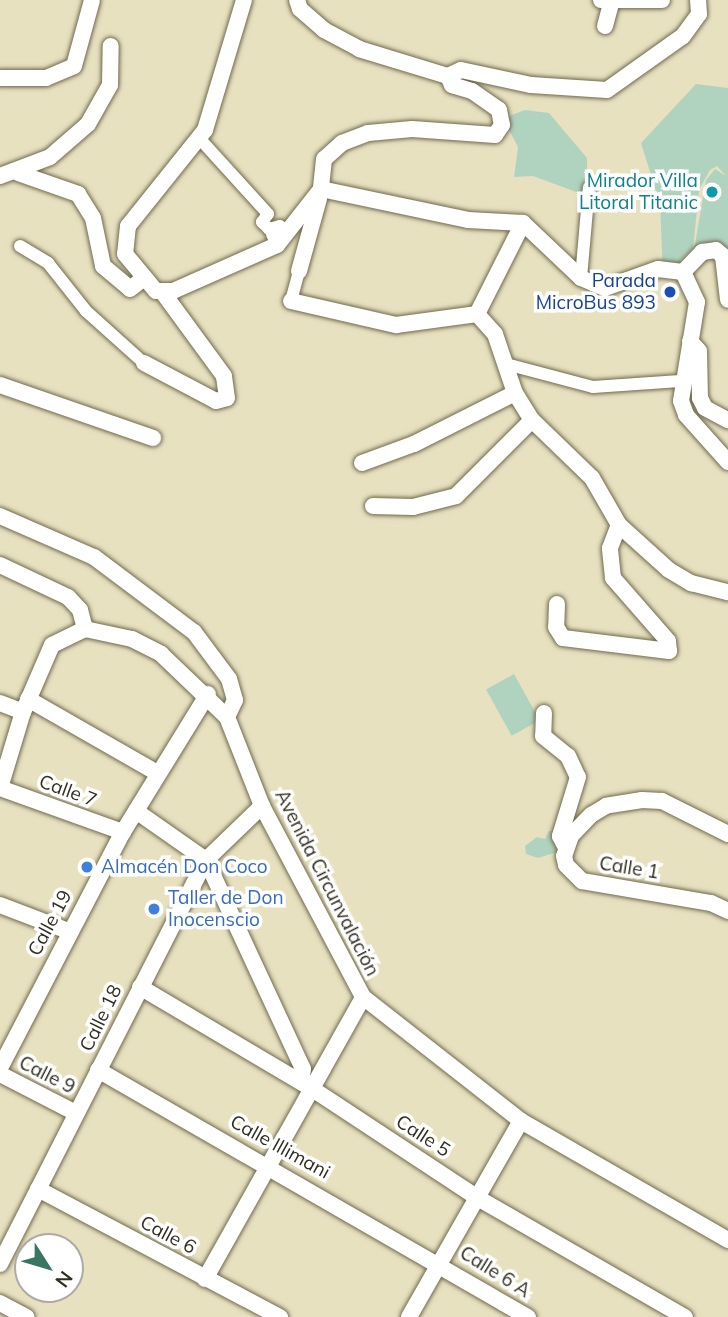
<!DOCTYPE html>
<html>
<head>
<meta charset="utf-8">
<style>
	body { margin:0 }
	#map { position:relative; width:728px; height:1317px; overflow:hidden; background:#e7e1c0; font-family:Mulish,sans-serif }
	div>[style] { position:absolute }
	.green>* { inset:0; background:#b0d3c0; transform-origin:0 0 }
	.roads { filter:drop-shadow(0 0 2px #706a4d) drop-shadow(0 0 2px #706a4d) }
	.pedestrian>* { height:12px; margin:-6px; padding:0 6px; transform-origin:6px; border-radius:6px; background:#fff }
	.minor>* { height:16px; margin:-8px; padding:0 8px; transform-origin:8px; border-radius:8px; background:#fff }
	.dots>* { width:19px; height:19px; translate:-50% -50%; box-sizing:border-box; border:4px solid #fff; border-radius:50% }
	span { translate:-50% -50%; white-space:nowrap; text-align:center; line-height:1.15; -webkit-text-stroke:7px #fff; paint-order:stroke }
	.culture-label { font-size:19px; color:#0d838f }
	.right { translate:-100% -50%; text-align:right }
	.transit-label { font-size:19px; color:#164399 }
	.street-label { font-size:19px; color:#302e21 }
	.shop-label { font-size:19px; color:#366cbe }
	.left { translate:0 -50%; text-align:left }
	.north { position:absolute; left:14px; top:1233px; width:70px; height:70px; box-sizing:border-box; background:#fff; border:2px solid #acaba6; border-radius:50%; rotate:127deg; font-size:19px; font-weight:700; line-height:28px; text-align:center; color:#302e21 }
	.north::after { content:''; display:block; margin:auto; width:24px; height:32px; background:#397763; clip-path:polygon(50% 0,100% 100%,50% 72%,0 100%) }
</style>
</head>
<body>
<div id="map">
	<div class="green">
		<div style="clip-path:polygon(696px 84px,728px 88px,728px 250px,694px 250px,706px 180px,715px 169px,726px 176px,717px 166px,710px 170px,699px 190px,693px 249px,680px 260px,680px 268px,663px 274px,660px 204px,641px 143px)"></div>
		<div style="clip-path:polygon(525px 110px,549px 113px,587px 158px,587px 196px,533px 176px,514px 177px,518px 147px,503px 118px)"></div>
		<div style="left:514px;top:674px;width:53px;height:32px;rotate:61deg"></div>
		<div style="clip-path:polygon(549px 831px,555px 831px,557px 852px,538px 858px,526px 854px,525px 846px,537px 837px,545px 839px)"></div>
	</div>
	<div class="roads">
		<div class="pedestrian">
			<div style="left:200px;top:139px;width:101px;rotate:47.8deg"></div>
			<div style="left:268px;top:214px;width:10px;rotate:127deg"></div>
			<div style="left:262px;top:222px;width:10px;rotate:45deg"></div>
			<div style="left:269px;top:229px;width:11px;rotate:-15deg"></div>
			<div style="left:280px;top:226px;width:11px;rotate:135deg"></div>
			<div style="left:272px;top:234px;width:12px;rotate:66deg"></div>
			<div style="left:20px;top:246px;width:33px;rotate:31deg"></div>
			<div style="left:48px;top:263px;width:61px;rotate:51.6deg"></div>
			<div style="left:86px;top:311px;width:78px;rotate:41.9deg"></div>
			<div style="left:581px;top:278px;width:91px;rotate:-85deg"></div>
			<div style="left:291px;top:301px;width:31px;rotate:-75deg"></div>
			<div style="left:506px;top:364px;width:90px;rotate:14.8deg"></div>
			<div style="left:593px;top:387px;width:87px;rotate:-3.9deg"></div>
		</div>
		<div class="minor">
			<div style="left:244px;top:0;width:136px;rotate:106.7deg"></div>
			<div style="left:205px;top:130px;width:123px;rotate:128.7deg"></div>
			<div style="left:128px;top:226px;width:28px;rotate:96deg"></div>
			<div style="left:125px;top:254px;width:48px;rotate:50deg"></div>
			<div style="left:156px;top:291px;width:17px"></div>
			<div style="left:173px;top:291px;width:114px;rotate:-23.9deg"></div>
			<div style="left:277px;top:245px;width:71px;rotate:-51.8deg"></div>
			<div style="left:297px;top:0;width:9px;rotate:72deg"></div>
			<div style="left:300px;top:9px;width:32px;rotate:41deg"></div>
			<div style="left:324px;top:30px;width:40px;rotate:28deg"></div>
			<div style="left:359px;top:49px;width:93px;rotate:16.9deg"></div>
			<div style="left:601px;top:0;width:61px"></div>
			<div style="left:605px;top:26px;width:24px;rotate:-75deg"></div>
			<div style="left:448px;top:76px;width:10px;rotate:66deg"></div>
			<div style="left:452px;top:85px;width:21px;rotate:17deg"></div>
			<div style="left:472px;top:91px;width:33px;rotate:35deg"></div>
			<div style="left:499px;top:110px;width:15px;rotate:79deg"></div>
			<div style="left:502px;top:125px;width:12px;rotate:125deg"></div>
			<div style="left:495px;top:135px;width:83px;rotate:-175.9deg"></div>
			<div style="left:412px;top:129px;width:44px;rotate:174.8deg"></div>
			<div style="left:368px;top:133px;width:28px;rotate:159deg"></div>
			<div style="left:342px;top:143px;width:24px;rotate:138deg"></div>
			<div style="left:324px;top:159px;width:30px;rotate:96deg"></div>
			<div style="left:321px;top:189px;width:150px;rotate:11.9deg"></div>
			<div style="left:468px;top:220px;width:55px;rotate:3.1deg"></div>
			<div style="left:523px;top:223px;width:80px;rotate:43.5deg"></div>
			<div style="left:581px;top:278px;width:26px;rotate:23deg"></div>
			<div style="left:605px;top:288px;width:56px;rotate:-19.7deg"></div>
			<div style="left:658px;top:269px;width:25px;rotate:7deg"></div>
			<div style="left:683px;top:272px;width:33px;rotate:65deg"></div>
			<div style="left:697px;top:302px;width:100px;rotate:99.2deg"></div>
			<div style="left:681px;top:401px;width:15px;rotate:70deg"></div>
			<div style="left:686px;top:415px;width:63px;rotate:48.2deg"></div>
			<div style="left:448px;top:76px;width:14px;rotate:-25deg"></div>
			<div style="left:461px;top:70px;width:72px;rotate:12.1deg"></div>
			<div style="left:531px;top:85px;width:76px;rotate:3.8deg"></div>
			<div style="left:607px;top:90px;width:93px;rotate:-35.4deg"></div>
			<div style="left:683px;top:36px;width:27px;rotate:-54deg"></div>
			<div style="left:699px;top:14px;width:14px;rotate:-94deg"></div>
			<div style="left:0;top:78px;width:46px"></div>
			<div style="left:46px;top:78px;width:30px;rotate:-23deg"></div>
			<div style="left:74px;top:66px;width:68px;rotate:-74.7deg"></div>
			<div style="left:18px;top:173px;width:64px;rotate:19.3deg"></div>
			<div style="left:78px;top:194px;width:28px;rotate:58deg"></div>
			<div style="left:93px;top:218px;width:49px;rotate:78.2deg"></div>
			<div style="left:103px;top:266px;width:35px;rotate:40deg"></div>
			<div style="left:130px;top:289px;width:18px;rotate:-38deg"></div>
			<div style="left:0;top:176px;width:53px;rotate:-20.8deg"></div>
			<div style="left:50px;top:157px;width:50px;rotate:-41deg"></div>
			<div style="left:88px;top:124px;width:45px;rotate:-60.6deg"></div>
			<div style="left:110px;top:85px;width:39px;rotate:-89deg"></div>
			<div style="left:299px;top:271px;width:75px;rotate:-74.5deg"></div>
			<div style="left:683px;top:272px;width:28px;rotate:-46deg"></div>
			<div style="left:702px;top:252px;width:14px;rotate:-8deg"></div>
			<div style="left:716px;top:250px;width:9px;rotate:41deg"></div>
			<div style="left:723px;top:256px;width:44px;rotate:83.5deg"></div>
			<div style="left:291px;top:301px;width:108px;rotate:12.9deg"></div>
			<div style="left:396px;top:325px;width:82px;rotate:-7.7deg"></div>
			<div style="left:477px;top:314px;width:27px;rotate:48deg"></div>
			<div style="left:495px;top:334px;width:62px;rotate:71.3deg"></div>
			<div style="left:515px;top:393px;width:32px;rotate:58deg"></div>
			<div style="left:532px;top:420px;width:83px;rotate:44deg"></div>
			<div style="left:592px;top:478px;width:54px;rotate:60.1deg"></div>
			<div style="left:619px;top:525px;width:67px;rotate:42deg"></div>
			<div style="left:669px;top:570px;width:26px;rotate:31deg"></div>
			<div style="left:691px;top:583px;width:38px;rotate:14deg"></div>
			<div style="left:477px;top:314px;width:102px;rotate:-63.2deg"></div>
			<div style="left:690px;top:341px;width:13px;rotate:48deg"></div>
			<div style="left:699px;top:351px;width:47px;rotate:88.8deg"></div>
			<div style="left:700px;top:398px;width:11px;rotate:63deg"></div>
			<div style="left:705px;top:408px;width:26px;rotate:28deg"></div>
			<div style="left:144px;top:363px;width:81px;rotate:27.8deg"></div>
			<div style="left:216px;top:401px;width:11px;rotate:-15deg"></div>
			<div style="left:227px;top:398px;width:22px;rotate:-98deg"></div>
			<div style="left:224px;top:376px;width:102px;rotate:-126.2deg"></div>
			<div style="left:0;top:385px;width:162px;rotate:19.1deg"></div>
			<div style="left:362px;top:463px;width:55px;rotate:-20.1deg"></div>
			<div style="left:414px;top:444px;width:113px;rotate:-26.8deg"></div>
			<div style="left:373px;top:506px;width:40px;rotate:1.4deg"></div>
			<div style="left:413px;top:507px;width:44px;rotate:-14.3deg"></div>
			<div style="left:456px;top:496px;width:107px;rotate:-45deg"></div>
			<div style="left:0;top:516px;width:103px;rotate:23.6deg"></div>
			<div style="left:94px;top:557px;width:125px;rotate:36.9deg"></div>
			<div style="left:194px;top:632px;width:59px;rotate:53.3deg"></div>
			<div style="left:229px;top:679px;width:22px;rotate:74deg"></div>
			<div style="left:235px;top:700px;width:19px;rotate:115deg"></div>
			<div style="left:0;top:565px;width:75px;rotate:25.2deg"></div>
			<div style="left:68px;top:597px;width:18px;rotate:47deg"></div>
			<div style="left:80px;top:610px;width:20px;rotate:75deg"></div>
			<div style="left:557px;top:604px;width:23px;rotate:92deg"></div>
			<div style="left:556px;top:627px;width:13px;rotate:58deg"></div>
			<div style="left:563px;top:638px;width:107px;rotate:7deg"></div>
			<div style="left:669px;top:651px;width:10px;rotate:-96deg"></div>
			<div style="left:668px;top:641px;width:84px;rotate:-131.1deg"></div>
			<div style="left:613px;top:578px;width:30px;rotate:-96deg"></div>
			<div style="left:610px;top:548px;width:25px;rotate:-69deg"></div>
			<div style="left:28px;top:699px;width:149px;rotate:29.8deg"></div>
			<div style="left:0;top:703px;width:25px;rotate:21deg"></div>
			<div style="left:544px;top:713px;width:23px;rotate:92deg"></div>
			<div style="left:543px;top:736px;width:32px;rotate:39deg"></div>
			<div style="left:568px;top:756px;width:23px;rotate:65deg"></div>
			<div style="left:578px;top:777px;width:62px;rotate:107deg"></div>
			<div style="left:560px;top:836px;width:11px;rotate:63deg"></div>
			<div style="left:0;top:788px;width:79px;rotate:-73.2deg"></div>
			<div style="left:23px;top:712px;width:73px;rotate:-66.6deg"></div>
			<div style="left:52px;top:645px;width:37px;rotate:-26deg"></div>
			<div style="left:85px;top:629px;width:48px;rotate:12deg"></div>
			<div style="left:132px;top:639px;width:33px;rotate:27deg"></div>
			<div style="left:161px;top:654px;width:91px;rotate:43.7deg"></div>
			<div style="left:227px;top:717px;width:96px;rotate:68.5deg"></div>
			<div style="left:262px;top:806px;width:216px;rotate:62.1deg"></div>
			<div style="left:363px;top:997px;width:201px;rotate:38.1deg"></div>
			<div style="left:521px;top:1121px;width:239px;rotate:29.9deg"></div>
			<div style="left:0;top:788px;width:131px;rotate:19.7deg"></div>
			<div style="left:136px;top:811px;width:85px;rotate:35deg"></div>
			<div style="left:206px;top:860px;width:230px;rotate:65.1deg"></div>
			<div style="left:303px;top:1069px;width:13px;rotate:99deg"></div>
			<div style="left:728px;top:834px;width:74px;rotate:-153.4deg"></div>
			<div style="left:662px;top:801px;width:20px;rotate:-177deg"></div>
			<div style="left:642px;top:800px;width:36px;rotate:171deg"></div>
			<div style="left:606px;top:806px;width:17px;rotate:149deg"></div>
			<div style="left:591px;top:815px;width:29px;rotate:134deg"></div>
			<div style="left:571px;top:836px;width:21px;rotate:109deg"></div>
			<div style="left:564px;top:856px;width:9px;rotate:77deg"></div>
			<div style="left:566px;top:865px;width:23px;rotate:45deg"></div>
			<div style="left:582px;top:881px;width:131px;rotate:9.7deg"></div>
			<div style="left:711px;top:903px;width:19px;rotate:25deg"></div>
			<div style="left:0;top:905px;width:73px;rotate:20.9deg"></div>
			<div style="left:140px;top:987px;width:199px;rotate:30.6deg"></div>
			<div style="left:311px;top:1088px;width:198px;rotate:33.4deg"></div>
			<div style="left:476px;top:1197px;width:241px;rotate:29.9deg"></div>
			<div style="left:0;top:1068px;width:266px;rotate:-62.5deg"></div>
			<div style="left:123px;top:832px;width:162px;rotate:-58.4deg"></div>
			<div style="left:98px;top:1070px;width:496px;rotate:29.9deg"></div>
			<div style="left:0;top:1074px;width:85px;rotate:27.2deg"></div>
			<div style="left:38px;top:1189px;width:274px;rotate:27.9deg"></div>
			<div style="left:0;top:1264px;width:453px;rotate:-63deg"></div>
			<div style="left:206px;top:860px;width:78px;rotate:-44deg"></div>
			<div style="left:205px;top:1279px;width:323px;rotate:-60.7deg"></div>
			<div style="left:0;top:1303px;width:30px;rotate:28deg"></div>
			<div style="left:409px;top:1317px;width:226px;rotate:-60.3deg"></div>
		</div>
	</div>
	<div class="dots">
		<div style="left:712px;top:192px;background:#0f9aa8"></div>
		<div style="left:670px;top:292px;background:#1a4fb4"></div>
		<div style="left:87px;top:867px;background:#3f7fe0"></div>
		<div style="left:154px;top:909px;background:#3f7fe0"></div>
	</div>
	<div class="culture-label">
		<span class="right" style="left:698px;top:192px">Mirador Villa<br>Litoral Titanic</span>
	</div>
	<div class="transit-label">
		<span class="right" style="left:656px;top:292px">Parada<br>MicroBus 893</span>
	</div>
	<div class="street-label">
		<span style="left:68px;top:791px;rotate:20deg">Calle 7</span>
		<span style="left:629px;top:868px;rotate:9deg">Calle 1</span>
		<span style="left:327px;top:883px;rotate:63deg">Avenida Circunvalación</span>
		<span style="left:50px;top:923px;rotate:-62deg">Calle 19</span>
		<span style="left:101px;top:1018px;rotate:-64deg">Calle 18</span>
		<span style="left:47px;top:1075px;rotate:27deg">Calle 9</span>
		<span style="left:423px;top:1136px;rotate:33deg">Calle 5</span>
		<span style="left:280px;top:1147px;rotate:29deg">Calle Illimani</span>
		<span style="left:168px;top:1235px;rotate:28deg">Calle 6</span>
		<span style="left:495px;top:1272px;rotate:32deg">Calle 6 A</span>
	</div>
	<div class="shop-label">
		<span class="left" style="left:101px;top:867px">Almacén Don Coco</span>
		<span class="left" style="left:168px;top:909px">Taller de Don<br>Inocenscio</span>
	</div>
	<div class="north">N</div>
</div>
</body>
</html>
